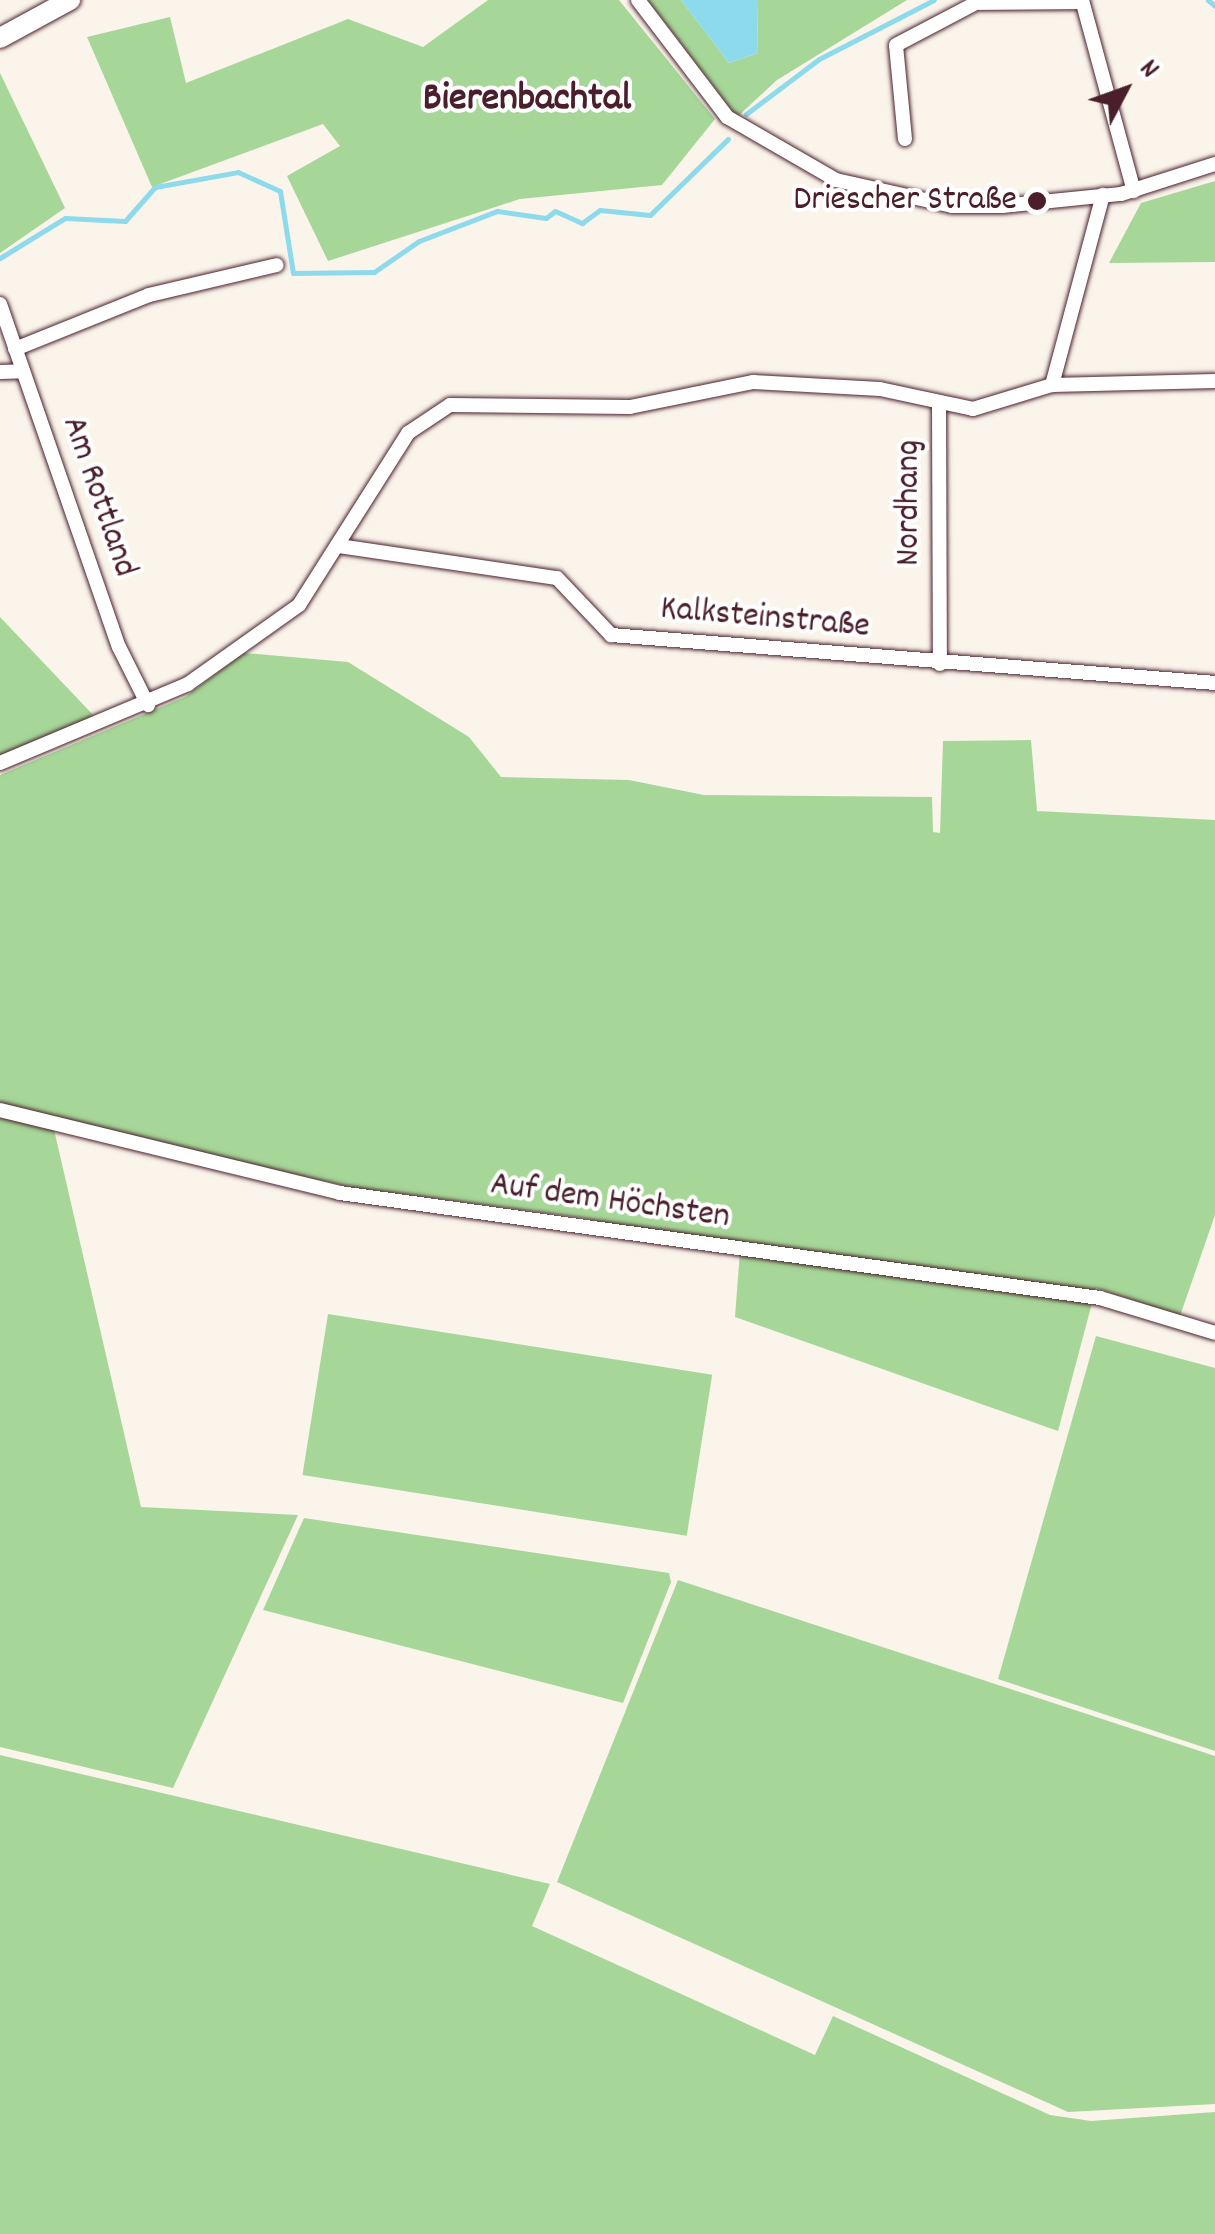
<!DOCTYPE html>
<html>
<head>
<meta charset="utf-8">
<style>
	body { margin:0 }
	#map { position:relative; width:1215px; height:2234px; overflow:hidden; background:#faf4eb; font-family:Dekko,sans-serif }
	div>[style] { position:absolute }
	.green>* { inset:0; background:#a6d798; transform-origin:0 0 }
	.water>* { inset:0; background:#8cdaec }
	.stream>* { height:5px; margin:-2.5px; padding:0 2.5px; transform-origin:2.5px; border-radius:2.5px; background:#8cdaec }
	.roads { filter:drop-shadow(0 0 2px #4a1f2b) drop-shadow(0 0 2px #4a1f2b) }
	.minor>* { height:14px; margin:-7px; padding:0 7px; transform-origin:7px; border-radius:7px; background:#fff }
	.secondary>* { height:20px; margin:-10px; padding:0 10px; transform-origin:10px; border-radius:10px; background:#fff }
	.dots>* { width:28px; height:28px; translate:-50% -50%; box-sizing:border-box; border:5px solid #fff; border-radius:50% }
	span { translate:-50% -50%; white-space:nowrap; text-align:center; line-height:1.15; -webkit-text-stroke:8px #fff; paint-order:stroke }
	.poi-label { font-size:35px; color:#4a1f2b }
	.right { translate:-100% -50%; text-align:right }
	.street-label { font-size:35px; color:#4a1f2b }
	.quarter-label { font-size:40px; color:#4a1f2b; font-weight:700 }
	.north { position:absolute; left:1075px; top:40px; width:100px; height:100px; -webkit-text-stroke:8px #fff; paint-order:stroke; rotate:49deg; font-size:28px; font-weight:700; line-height:40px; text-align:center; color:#4a1f2b }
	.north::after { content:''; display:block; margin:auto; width:35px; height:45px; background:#4a1f2b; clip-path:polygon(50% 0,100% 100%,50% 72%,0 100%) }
</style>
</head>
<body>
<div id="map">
	<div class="green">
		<div style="clip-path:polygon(488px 0,619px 0,715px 119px,662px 185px,520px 199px,328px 261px,287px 176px,340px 146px,323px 124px,152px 187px,87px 37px,170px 17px,186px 83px,348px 19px,423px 47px)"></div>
		<div style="clip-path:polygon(648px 0,681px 0,729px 63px,758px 53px,757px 0,907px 0,777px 80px,737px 117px)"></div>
		<div style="clip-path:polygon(0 73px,65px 208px,0 253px)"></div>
		<div style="clip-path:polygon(1215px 181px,1215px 262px,1109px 263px,1141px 203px)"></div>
		<div style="clip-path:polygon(0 617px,96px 718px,0 757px)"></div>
		<div style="clip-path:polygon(244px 653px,348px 662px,469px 737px,501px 777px,629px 780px,704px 795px,932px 797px,933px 832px,940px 833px,943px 741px,1031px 740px,1037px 811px,1215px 820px,1215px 1215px,1180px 1316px,1096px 1288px,1058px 1431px,735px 1317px,740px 1251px,584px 1218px,350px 1187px,0 1107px,0 775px,185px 697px)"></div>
		<div style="clip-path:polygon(0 1113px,53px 1125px,141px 1507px,298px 1515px,173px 1788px,0 1747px)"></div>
		<div style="left:328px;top:1314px;width:389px;height:163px;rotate:9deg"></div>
		<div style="clip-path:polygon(1096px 1336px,1215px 1368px,1215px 1751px,998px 1679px)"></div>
		<div style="clip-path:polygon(304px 1518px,669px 1573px,671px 1582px,623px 1703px,263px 1610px)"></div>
		<div style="clip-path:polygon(678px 1580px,1215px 1756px,1215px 2104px,1068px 2112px,557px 1882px)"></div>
		<div style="clip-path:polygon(0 1755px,550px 1884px,532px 1926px,815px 2055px,833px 2016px,1050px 2115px,1091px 2121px,1215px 2112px,1215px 2234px,0 2234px)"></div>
	</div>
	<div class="water">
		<div style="clip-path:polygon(681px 0,757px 0,758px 53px,729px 63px)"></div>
	</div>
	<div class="stream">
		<div style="left:1208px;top:0;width:9px;rotate:41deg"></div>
		<div style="left:746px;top:114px;width:91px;rotate:-37deg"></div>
		<div style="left:819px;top:59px;width:129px;rotate:-27.2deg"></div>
		<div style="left:0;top:258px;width:76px;rotate:-31.6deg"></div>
		<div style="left:65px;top:218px;width:60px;rotate:2.9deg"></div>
		<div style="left:125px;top:221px;width:45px;rotate:-48.6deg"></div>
		<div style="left:155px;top:187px;width:84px;rotate:-10.2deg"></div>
		<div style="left:238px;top:172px;width:46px;rotate:24.3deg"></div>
		<div style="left:280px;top:191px;width:83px;rotate:81deg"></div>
		<div style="left:293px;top:273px;width:81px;rotate:-0.7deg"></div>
		<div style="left:374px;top:272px;width:55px;rotate:-34.6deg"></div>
		<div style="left:419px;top:241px;width:84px;rotate:-21deg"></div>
		<div style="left:497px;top:211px;width:49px;rotate:8.1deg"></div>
		<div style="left:546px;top:218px;width:11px;rotate:-38deg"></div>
		<div style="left:555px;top:211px;width:30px;rotate:24deg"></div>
		<div style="left:582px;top:223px;width:22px;rotate:-36deg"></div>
		<div style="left:600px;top:210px;width:50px;rotate:5.7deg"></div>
		<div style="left:650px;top:215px;width:109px;rotate:-44.3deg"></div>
	</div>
	<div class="roads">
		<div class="minor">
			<div style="left:638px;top:0;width:147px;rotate:52.7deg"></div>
			<div style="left:727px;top:117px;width:126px;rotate:30deg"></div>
			<div style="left:836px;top:180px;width:119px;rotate:12.6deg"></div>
			<div style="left:952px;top:206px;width:50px"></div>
			<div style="left:1002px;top:206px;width:120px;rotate:-5.8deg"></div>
			<div style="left:1121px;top:194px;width:99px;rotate:-17.7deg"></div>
			<div style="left:1082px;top:0;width:198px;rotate:74.8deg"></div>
			<div style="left:905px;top:139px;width:94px;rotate:-95.5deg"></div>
			<div style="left:896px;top:45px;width:90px;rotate:-27.7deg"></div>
			<div style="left:976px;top:3px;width:106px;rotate:-0.5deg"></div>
			<div style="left:0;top:304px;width:363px;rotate:70.9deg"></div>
			<div style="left:119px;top:647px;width:65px;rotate:63.4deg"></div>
			<div style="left:15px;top:349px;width:144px;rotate:-21.9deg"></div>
			<div style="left:149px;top:295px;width:131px;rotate:-13.2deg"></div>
			<div style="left:0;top:372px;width:23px;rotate:-2deg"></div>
			<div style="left:1052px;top:385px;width:197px;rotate:-75deg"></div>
			<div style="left:939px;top:402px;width:262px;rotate:89.8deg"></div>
			<div style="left:339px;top:546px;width:220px;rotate:8.4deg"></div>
			<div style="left:557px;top:578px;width:79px;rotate:46.5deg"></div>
			<div style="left:611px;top:635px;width:606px;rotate:4.54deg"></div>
			<div style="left:0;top:763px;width:204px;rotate:-22.8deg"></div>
			<div style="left:188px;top:684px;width:136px;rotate:-35.4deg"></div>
			<div style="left:299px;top:605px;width:204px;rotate:-57.6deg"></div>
			<div style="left:408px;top:433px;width:50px;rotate:-33.7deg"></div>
			<div style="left:450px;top:405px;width:180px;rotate:0.6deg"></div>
			<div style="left:630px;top:407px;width:126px;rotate:-11.5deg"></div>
			<div style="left:753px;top:382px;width:127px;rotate:3.2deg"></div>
			<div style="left:880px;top:389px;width:95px;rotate:12.1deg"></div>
			<div style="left:973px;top:409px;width:83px;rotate:-16.9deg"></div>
			<div style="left:1052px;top:385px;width:163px;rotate:-1.4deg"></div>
			<div style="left:0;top:1110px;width:350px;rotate:13.7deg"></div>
			<div style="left:340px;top:1193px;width:767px;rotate:7.87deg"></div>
			<div style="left:1100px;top:1298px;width:120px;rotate:16.9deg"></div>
		</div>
		<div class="secondary">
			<div style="left:0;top:38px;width:80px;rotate:-28.5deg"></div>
		</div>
	</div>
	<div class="dots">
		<div style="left:1037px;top:201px;background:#4a1f2b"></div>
	</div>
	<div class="poi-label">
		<span class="right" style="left:1017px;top:201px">Driescher Straße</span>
	</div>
	<div class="street-label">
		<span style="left:98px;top:497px;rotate:71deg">Am Rottland</span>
		<span style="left:910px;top:503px;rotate:-90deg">Nordhang</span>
		<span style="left:765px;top:619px;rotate:5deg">Kalksteinstraße</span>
		<span style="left:610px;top:1202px;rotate:8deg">Auf dem Höchsten</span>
	</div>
	<div class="quarter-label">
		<span style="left:527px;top:101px">Bierenbachtal</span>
	</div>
	<div class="north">N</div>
</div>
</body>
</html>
